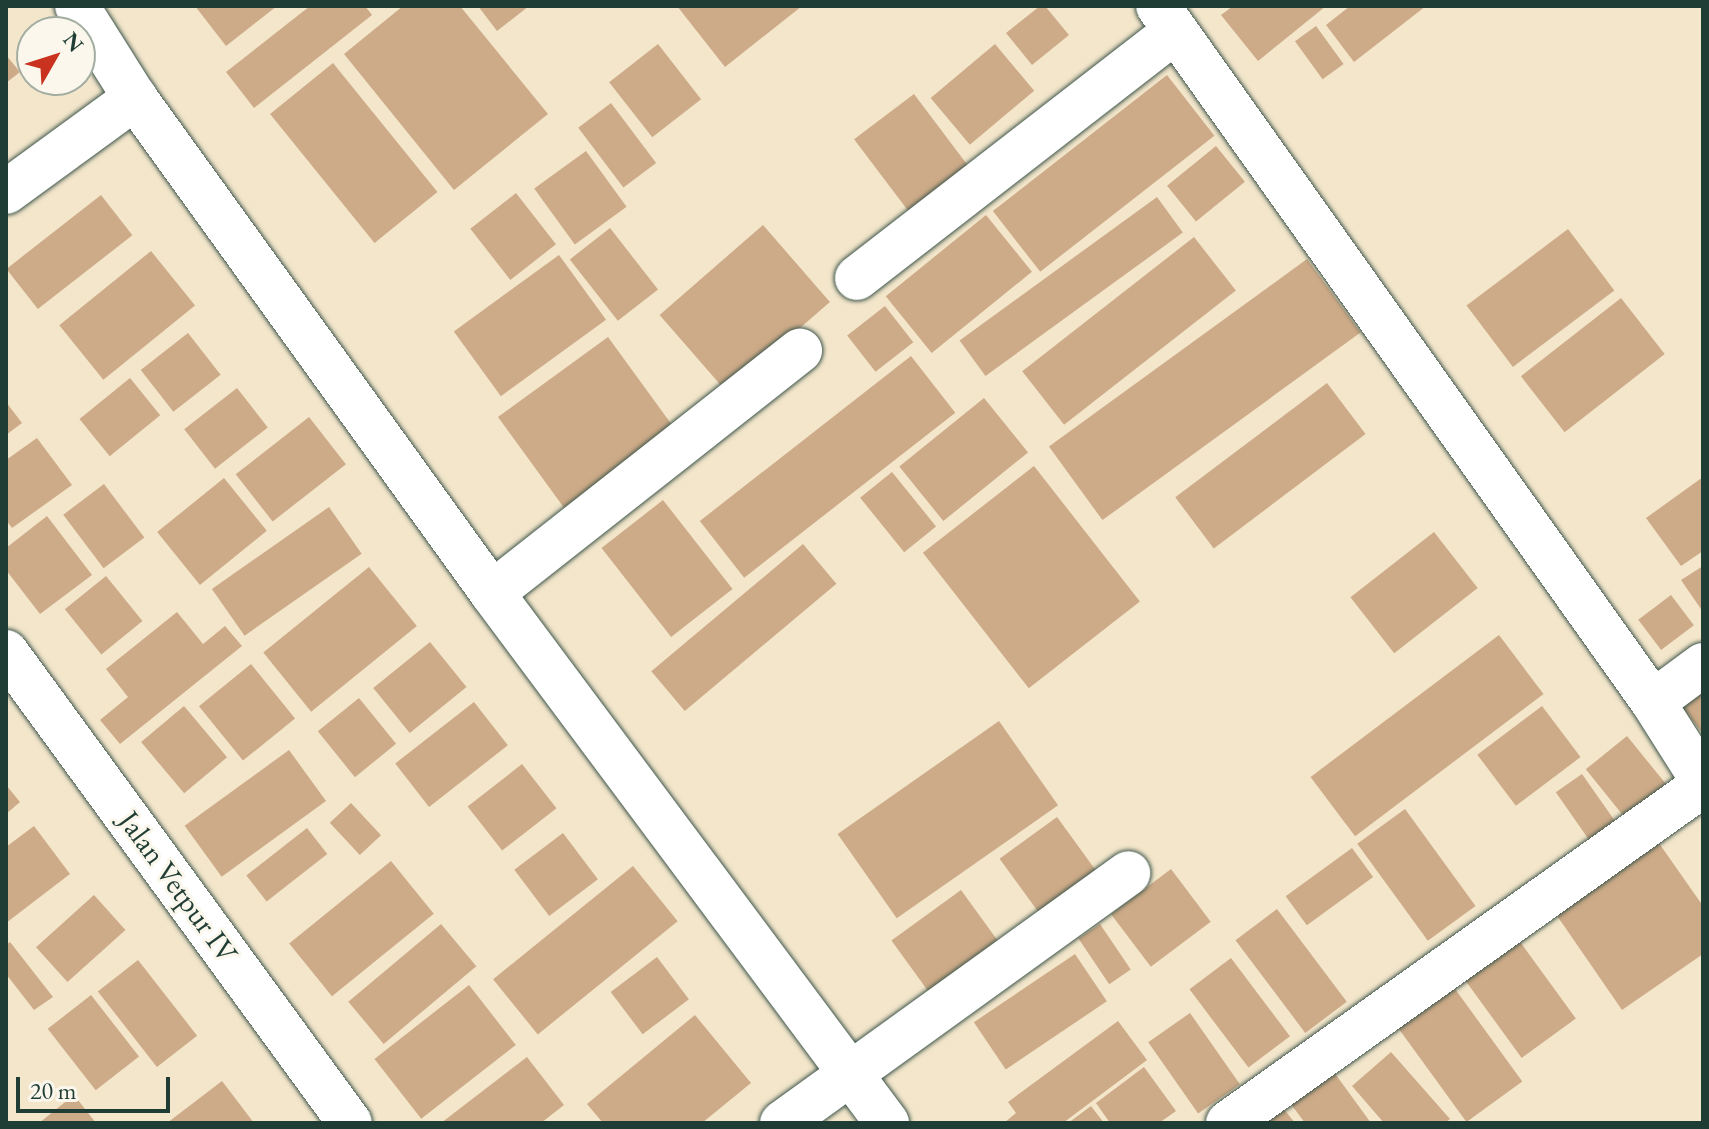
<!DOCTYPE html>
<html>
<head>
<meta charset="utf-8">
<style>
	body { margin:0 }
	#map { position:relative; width:1709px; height:1129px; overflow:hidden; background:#f3e6cb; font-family:"EB Garamond",serif }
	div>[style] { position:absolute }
	.building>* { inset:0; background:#ceab88; transform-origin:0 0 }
	.roads { filter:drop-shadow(0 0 2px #3f564b) drop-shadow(0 0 2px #3f564b) }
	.street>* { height:44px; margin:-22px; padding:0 22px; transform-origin:22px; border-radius:22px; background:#fff }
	span { translate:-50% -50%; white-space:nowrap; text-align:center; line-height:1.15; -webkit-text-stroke:6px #fbf7ec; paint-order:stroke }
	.street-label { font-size:30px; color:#1f3d34 }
	.frame { position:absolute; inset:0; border:8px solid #1f3d34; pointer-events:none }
	.north { position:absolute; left:16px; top:16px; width:80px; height:80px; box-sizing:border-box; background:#fbf7ec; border:2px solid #a3ada2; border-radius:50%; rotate:51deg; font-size:22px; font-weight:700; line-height:32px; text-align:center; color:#1f3d34 }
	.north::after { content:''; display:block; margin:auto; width:28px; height:36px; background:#c8321e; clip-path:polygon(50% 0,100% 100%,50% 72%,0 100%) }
	.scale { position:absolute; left:16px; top:1077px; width:154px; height:36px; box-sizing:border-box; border:4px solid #1f3d34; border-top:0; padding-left:10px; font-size:24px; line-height:28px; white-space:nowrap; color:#1f3d34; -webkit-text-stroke:6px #fbf7ec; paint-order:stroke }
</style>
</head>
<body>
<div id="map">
	<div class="building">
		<div style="clip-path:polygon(195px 6px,277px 6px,226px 46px)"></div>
		<div style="clip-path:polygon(310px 6px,365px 6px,372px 15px,254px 108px,226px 72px)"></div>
		<div style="clip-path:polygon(403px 6px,460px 6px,548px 114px,454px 190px,344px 54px)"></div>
		<div style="clip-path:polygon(478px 6px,529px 6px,497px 31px)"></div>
		<div style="clip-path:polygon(677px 6px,802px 6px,725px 67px)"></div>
		<div style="clip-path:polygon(1040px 6px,1045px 6px,1069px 35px,1032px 65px,1006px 33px)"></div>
		<div style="clip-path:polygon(1233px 6px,1326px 6px,1258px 61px,1221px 15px)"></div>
		<div style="clip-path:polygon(1350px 6px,1426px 6px,1354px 62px,1326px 25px)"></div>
		<div style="left:1316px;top:26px;width:47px;height:26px;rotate:54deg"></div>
		<div style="left:658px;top:44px;width:70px;height:62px;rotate:52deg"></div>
		<div style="left:995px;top:44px;width:61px;height:84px;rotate:50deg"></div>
		<div style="clip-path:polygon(6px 55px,20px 72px,6px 83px)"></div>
		<div style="left:333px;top:63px;width:166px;height:81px;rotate:51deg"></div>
		<div style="left:1167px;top:75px;width:77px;height:221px;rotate:52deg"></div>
		<div style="left:914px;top:94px;width:101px;height:75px;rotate:53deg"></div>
		<div style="left:611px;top:103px;width:75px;height:41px;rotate:53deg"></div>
		<div style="left:1216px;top:146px;width:46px;height:63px;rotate:51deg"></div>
		<div style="left:586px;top:151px;width:69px;height:64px;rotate:54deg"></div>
		<div style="left:516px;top:193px;width:65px;height:58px;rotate:52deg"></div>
		<div style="left:101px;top:195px;width:51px;height:120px;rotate:52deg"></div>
		<div style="left:1157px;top:197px;width:44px;height:244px;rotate:54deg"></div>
		<div style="left:986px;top:215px;width:73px;height:129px;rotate:51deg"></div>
		<div style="left:763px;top:225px;width:102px;height:137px;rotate:49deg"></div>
		<div style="left:610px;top:228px;width:78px;height:51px;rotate:52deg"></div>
		<div style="left:1568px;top:229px;width:77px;height:127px;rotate:53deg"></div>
		<div style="left:1194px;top:237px;width:68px;height:218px;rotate:52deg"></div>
		<div style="left:151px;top:251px;width:70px;height:118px;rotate:51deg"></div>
		<div style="left:559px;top:255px;width:80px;height:130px;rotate:54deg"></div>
		<div style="left:1307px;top:259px;width:91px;height:319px;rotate:54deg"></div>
		<div style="left:1621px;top:298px;width:71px;height:127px;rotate:52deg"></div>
		<div style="left:885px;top:306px;width:46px;height:48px;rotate:52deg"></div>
		<div style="left:188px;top:333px;width:53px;height:60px;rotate:52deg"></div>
		<div style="left:608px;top:337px;width:112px;height:136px;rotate:54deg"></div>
		<div style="left:911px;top:356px;width:72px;height:268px;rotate:52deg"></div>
		<div style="left:130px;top:378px;width:48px;height:65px;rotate:51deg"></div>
		<div style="left:1327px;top:383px;width:64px;height:190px;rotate:53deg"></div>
		<div style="left:237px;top:388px;width:50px;height:67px;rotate:52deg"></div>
		<div style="left:984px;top:398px;width:70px;height:109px;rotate:51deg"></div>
		<div style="clip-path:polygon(6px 402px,22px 423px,6px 435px)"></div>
		<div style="left:309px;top:417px;width:60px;height:93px;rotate:52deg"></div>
		<div style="clip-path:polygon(37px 438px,72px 485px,12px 528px,6px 520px,6px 460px)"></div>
		<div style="left:1034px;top:466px;width:172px;height:141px;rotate:52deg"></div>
		<div style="left:892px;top:472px;width:70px;height:41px;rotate:51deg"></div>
		<div style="clip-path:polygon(1703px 477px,1703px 551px,1681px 566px,1646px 518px)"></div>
		<div style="left:224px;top:478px;width:68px;height:86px;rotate:51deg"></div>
		<div style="left:104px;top:484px;width:67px;height:51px;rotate:53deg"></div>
		<div style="left:663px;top:500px;width:113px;height:78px;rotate:52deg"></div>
		<div style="left:329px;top:507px;width:57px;height:143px;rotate:55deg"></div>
		<div style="clip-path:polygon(47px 516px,92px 575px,40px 614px,6px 570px,6px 548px)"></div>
		<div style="left:1434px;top:532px;width:71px;height:106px;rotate:52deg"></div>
		<div style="left:803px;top:544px;width:52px;height:198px;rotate:50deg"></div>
		<div style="clip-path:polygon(1703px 566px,1703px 612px,1681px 580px)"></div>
		<div style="left:369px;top:567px;width:76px;height:136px;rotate:51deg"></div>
		<div style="left:106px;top:576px;width:58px;height:53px;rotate:51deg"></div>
		<div style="left:1671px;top:595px;width:38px;height:41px;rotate:53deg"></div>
		<div style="clip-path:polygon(177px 612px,203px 644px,225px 626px,242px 646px,120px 744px,100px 720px,128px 697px,106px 669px)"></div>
		<div style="left:1499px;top:635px;width:74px;height:236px;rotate:53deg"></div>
		<div style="left:430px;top:642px;width:58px;height:73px;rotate:51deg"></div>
		<div style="left:251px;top:664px;width:70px;height:67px;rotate:51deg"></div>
		<div style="clip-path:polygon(1698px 686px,1703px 693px,1703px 734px,1678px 701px)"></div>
		<div style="left:359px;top:698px;width:59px;height:53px;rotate:51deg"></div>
		<div style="left:474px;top:702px;width:55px;height:100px;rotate:52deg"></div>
		<div style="left:184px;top:706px;width:67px;height:56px;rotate:50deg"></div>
		<div style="left:1542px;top:706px;width:64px;height:81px;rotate:53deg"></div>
		<div style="left:999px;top:721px;width:103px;height:197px;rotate:55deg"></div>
		<div style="left:1627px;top:736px;width:67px;height:53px;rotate:51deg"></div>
		<div style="left:289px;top:750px;width:63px;height:129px;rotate:54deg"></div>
		<div style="left:522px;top:764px;width:56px;height:69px;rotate:52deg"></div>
		<div style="left:1582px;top:774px;width:63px;height:32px;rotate:55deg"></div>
		<div style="clip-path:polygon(6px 785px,20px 802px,6px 814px)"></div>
		<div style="left:351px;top:803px;width:44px;height:29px;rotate:47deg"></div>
		<div style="left:1405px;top:809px;width:120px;height:59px;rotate:54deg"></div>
		<div style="left:1057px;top:817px;width:73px;height:71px;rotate:54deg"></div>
		<div style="clip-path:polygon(34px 826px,70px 874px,6px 923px,6px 847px)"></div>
		<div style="left:307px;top:828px;width:33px;height:77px;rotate:52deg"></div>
		<div style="left:563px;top:833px;width:58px;height:61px;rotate:53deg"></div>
		<div style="clip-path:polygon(1654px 836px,1703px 906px,1703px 954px,1622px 1010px,1551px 907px)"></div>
		<div style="left:1352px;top:848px;width:36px;height:82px;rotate:54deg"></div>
		<div style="left:391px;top:861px;width:68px;height:131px;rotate:51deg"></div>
		<div style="left:633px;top:866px;width:71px;height:180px;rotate:51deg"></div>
		<div style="left:1171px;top:869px;width:66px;height:75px;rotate:53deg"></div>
		<div style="left:961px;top:890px;width:70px;height:86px;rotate:54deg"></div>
		<div style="left:94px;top:895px;width:47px;height:78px;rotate:48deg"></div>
		<div style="left:1277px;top:909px;width:116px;height:52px;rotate:53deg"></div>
		<div style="left:441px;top:924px;width:55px;height:121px;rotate:50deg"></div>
		<div style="left:1100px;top:924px;width:55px;height:26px;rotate:56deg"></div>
		<div style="left:1513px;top:932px;width:107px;height:67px;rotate:54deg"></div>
		<div style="clip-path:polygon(10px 942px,53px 997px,34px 1010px,6px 974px,6px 945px)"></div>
		<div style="left:1075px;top:954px;width:57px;height:122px;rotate:56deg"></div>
		<div style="left:657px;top:957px;width:53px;height:58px;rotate:53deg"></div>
		<div style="left:1231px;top:958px;width:98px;height:52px;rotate:53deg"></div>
		<div style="left:138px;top:960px;width:96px;height:51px;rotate:52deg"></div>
		<div style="left:1450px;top:982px;width:123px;height:69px;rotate:54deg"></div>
		<div style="left:469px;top:985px;width:76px;height:120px;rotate:52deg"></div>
		<div style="left:91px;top:995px;width:78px;height:55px;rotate:52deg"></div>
		<div style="left:1190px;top:1013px;width:87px;height:51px;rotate:55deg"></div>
		<div style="clip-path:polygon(695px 1015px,751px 1083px,702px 1123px,603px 1123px,587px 1104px)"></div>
		<div style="clip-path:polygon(1118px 1021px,1147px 1060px,1063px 1123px,1004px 1123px,1016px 1113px,1008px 1102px)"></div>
		<div style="clip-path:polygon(1391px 1052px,1450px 1119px,1445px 1123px,1384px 1123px,1352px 1086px)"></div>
		<div style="clip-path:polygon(527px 1057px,564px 1105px,541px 1123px,441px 1123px)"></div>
		<div style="clip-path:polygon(1328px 1064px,1371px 1123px,1305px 1123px,1285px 1096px)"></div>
		<div style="clip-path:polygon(1144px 1067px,1176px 1111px,1159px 1123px,1110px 1123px,1096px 1103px)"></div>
		<div style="clip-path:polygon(222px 1081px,254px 1123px,167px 1123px)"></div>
		<div style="clip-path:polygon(74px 1095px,96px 1123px,39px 1123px)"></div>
		<div style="clip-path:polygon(1279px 1103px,1295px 1123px,1254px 1123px)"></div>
		<div style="clip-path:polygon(1091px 1106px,1104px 1123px,1068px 1123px)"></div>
	</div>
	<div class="roads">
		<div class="street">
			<div style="left:77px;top:6px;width:109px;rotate:57.8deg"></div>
			<div style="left:135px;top:98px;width:610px;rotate:54.2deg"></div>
			<div style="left:492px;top:593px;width:661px;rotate:53.3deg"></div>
			<div style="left:1158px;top:6px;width:854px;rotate:54.58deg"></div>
			<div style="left:1653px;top:702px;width:93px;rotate:57.7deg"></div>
			<div style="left:6px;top:192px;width:160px;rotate:-36.1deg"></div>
			<div style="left:857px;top:278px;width:403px;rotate:-37.8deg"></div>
			<div style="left:492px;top:593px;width:392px;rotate:-38.2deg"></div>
			<div style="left:6px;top:652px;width:583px;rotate:53.86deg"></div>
			<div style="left:1653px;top:702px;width:62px;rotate:-36.5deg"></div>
			<div style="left:782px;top:1123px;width:427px;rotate:-35.8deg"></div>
			<div style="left:1228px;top:1123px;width:583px;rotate:-35.43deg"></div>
		</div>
	</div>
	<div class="street-label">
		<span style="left:178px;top:887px;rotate:54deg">Jalan Vetpur IV</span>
	</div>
	<div class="frame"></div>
	<div class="north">N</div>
	<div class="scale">20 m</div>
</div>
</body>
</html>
